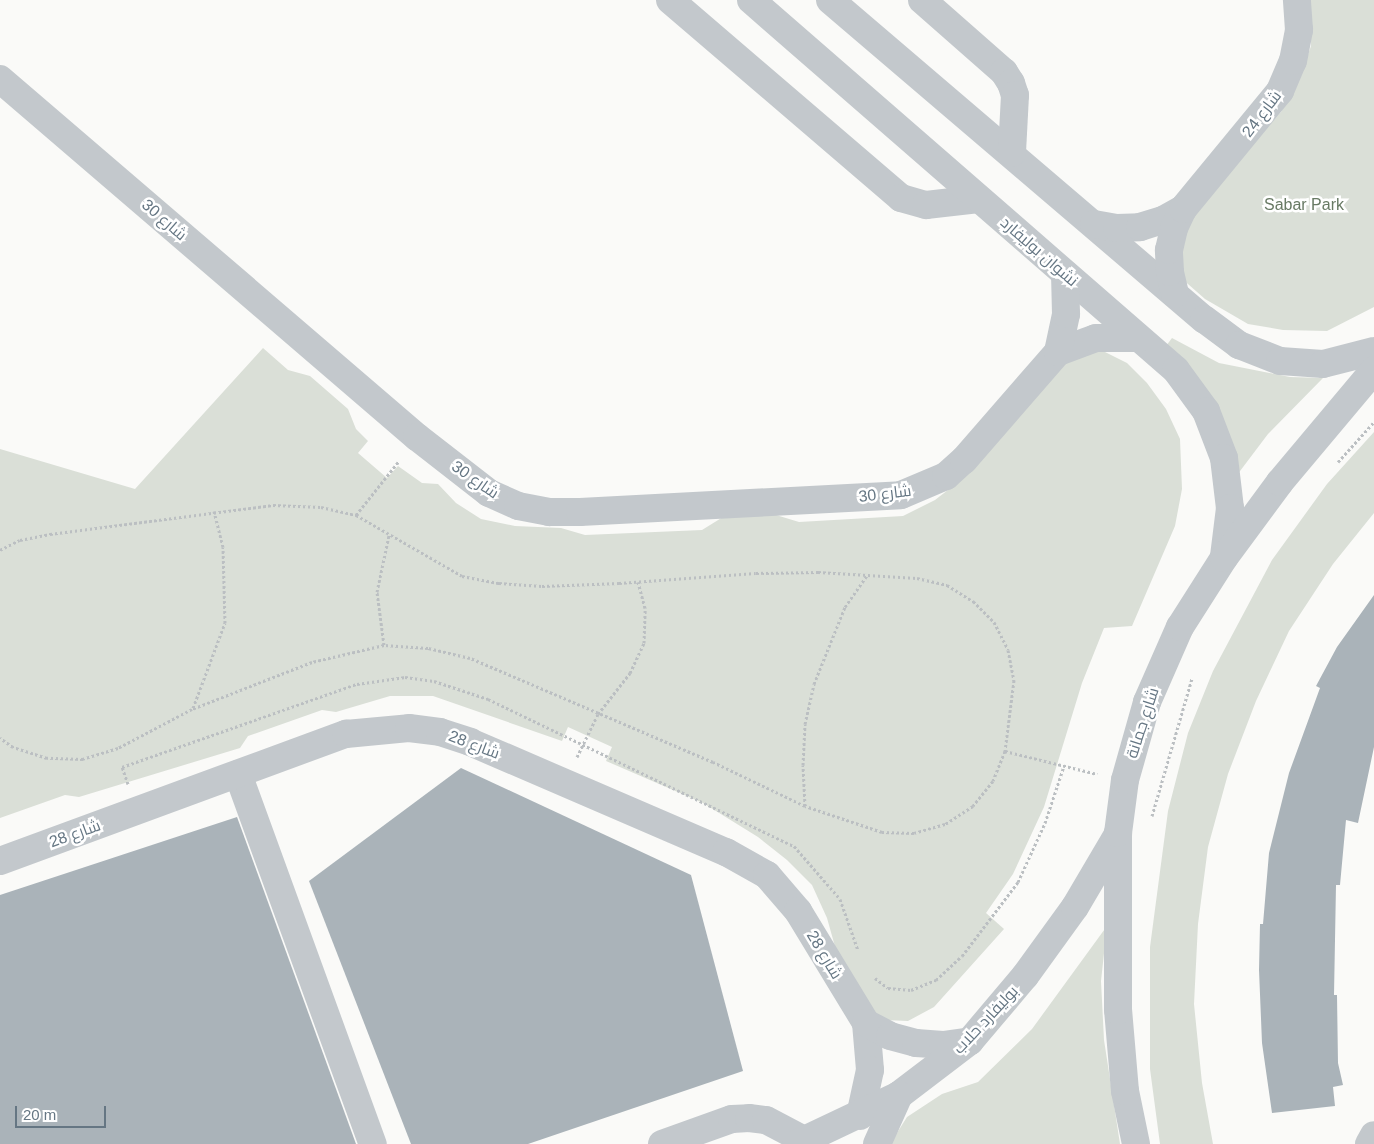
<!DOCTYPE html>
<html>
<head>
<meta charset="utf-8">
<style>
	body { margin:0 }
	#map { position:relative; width:1374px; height:1144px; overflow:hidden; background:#fafaf8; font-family:Arial,Cairo,sans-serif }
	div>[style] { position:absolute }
	.green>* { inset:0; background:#dadfd7 }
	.building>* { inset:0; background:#aab3b9 }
	.path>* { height:3px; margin-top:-1.5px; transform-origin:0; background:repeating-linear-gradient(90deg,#bbbfc2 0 2.5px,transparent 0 5px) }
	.minor>* { height:28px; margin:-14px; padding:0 14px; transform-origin:14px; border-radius:14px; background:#c3c8cc }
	span { translate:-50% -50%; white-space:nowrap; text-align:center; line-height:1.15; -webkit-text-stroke:5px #fff; paint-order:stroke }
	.street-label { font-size:16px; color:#657683 }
	.park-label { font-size:16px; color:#687a64 }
	.scale { position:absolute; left:15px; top:1106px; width:91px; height:22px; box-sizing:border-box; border:2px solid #657683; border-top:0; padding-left:6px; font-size:15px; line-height:18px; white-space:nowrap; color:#657683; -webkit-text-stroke:4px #fff; paint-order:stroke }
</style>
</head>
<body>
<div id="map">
	<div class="green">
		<div style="clip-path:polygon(1310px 0,1374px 0,1374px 307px,1327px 331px,1283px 330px,1248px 324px,1205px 299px,1180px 277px,1172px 235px,1281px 112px,1299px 80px,1311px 46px)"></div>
		<div style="clip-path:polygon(1172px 338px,1219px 363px,1290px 377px,1323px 378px,1268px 434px,1231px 483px,1166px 346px)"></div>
		<div style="clip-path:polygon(263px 348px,288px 370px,310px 376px,348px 409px,356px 429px,368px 441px,358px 453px,387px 478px,398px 466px,422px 483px,438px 484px,456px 503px,481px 519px,515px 526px,561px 528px,585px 535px,702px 530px,723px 517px,776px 515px,799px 522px,903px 516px,935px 500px,957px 483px,1057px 360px,1101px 350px,1127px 363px,1147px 383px,1166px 409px,1180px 439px,1182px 489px,1175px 526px,1132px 626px,1104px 628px,1082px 683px,1044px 807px,1013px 874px,986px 913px,1004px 929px,934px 1007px,908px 1021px,885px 1020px,863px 1008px,845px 982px,827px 918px,812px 885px,787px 860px,758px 837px,703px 803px,606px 761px,612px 747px,568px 727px,562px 741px,433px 696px,390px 696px,336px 712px,322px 710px,248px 736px,240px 748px,79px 797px,65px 795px,0 818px,0 449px,135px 489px)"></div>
		<div style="clip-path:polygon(1374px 432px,1374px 513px,1333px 564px,1289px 631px,1256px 701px,1228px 774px,1208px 847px,1198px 924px,1194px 1004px,1202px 1083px,1213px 1144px,1160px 1144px,1150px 1069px,1150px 947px,1168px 811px,1188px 733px,1213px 671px,1272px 560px,1327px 484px)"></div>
		<div style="clip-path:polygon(1107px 926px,1101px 981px,1104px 1040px,1120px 1144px,890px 1144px,907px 1117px,942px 1094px,978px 1082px,1032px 1029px)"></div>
	</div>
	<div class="building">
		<div style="clip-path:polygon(1374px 595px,1374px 747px,1358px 823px,1346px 820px,1340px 885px,1336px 885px,1334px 995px,1337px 995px,1338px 1063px,1343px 1085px,1333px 1087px,1335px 1106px,1272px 1113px,1262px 1043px,1259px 970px,1260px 924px,1263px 924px,1269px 853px,1289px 773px,1320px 688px,1316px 686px,1337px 647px)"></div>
		<div style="clip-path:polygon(461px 768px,691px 875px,743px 1071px,528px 1144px,411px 1144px,309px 881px)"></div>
		<div style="clip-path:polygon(237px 817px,356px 1144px,0 1144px,0 895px)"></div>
	</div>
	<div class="path">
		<div style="left:1338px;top:462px;width:54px;rotate:-48deg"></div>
		<div style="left:356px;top:515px;width:69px;rotate:-51.5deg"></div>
		<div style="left:0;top:550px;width:22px;rotate:-27deg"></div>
		<div style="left:20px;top:540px;width:31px;rotate:-11deg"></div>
		<div style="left:50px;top:534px;width:225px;rotate:-7.4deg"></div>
		<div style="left:273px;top:505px;width:48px;rotate:2.4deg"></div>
		<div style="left:321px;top:507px;width:36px;rotate:13deg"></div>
		<div style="left:356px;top:515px;width:122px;rotate:29.9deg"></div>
		<div style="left:462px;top:576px;width:38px;rotate:11deg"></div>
		<div style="left:499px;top:583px;width:43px;rotate:4deg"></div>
		<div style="left:542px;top:586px;width:77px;rotate:-2.2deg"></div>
		<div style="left:619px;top:583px;width:137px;rotate:-4.2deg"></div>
		<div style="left:756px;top:573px;width:62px;rotate:-0.9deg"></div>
		<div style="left:818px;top:572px;width:99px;rotate:3.5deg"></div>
		<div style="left:917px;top:578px;width:31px;rotate:13deg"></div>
		<div style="left:947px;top:585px;width:31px;rotate:32deg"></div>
		<div style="left:973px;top:601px;width:30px;rotate:45deg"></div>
		<div style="left:994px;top:622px;width:31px;rotate:63deg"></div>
		<div style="left:1008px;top:650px;width:31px;rotate:79deg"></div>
		<div style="left:1014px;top:680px;width:72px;rotate:97.2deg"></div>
		<div style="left:1005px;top:751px;width:32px;rotate:112deg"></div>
		<div style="left:993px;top:781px;width:32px;rotate:129deg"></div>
		<div style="left:973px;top:806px;width:33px;rotate:147deg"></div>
		<div style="left:945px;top:824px;width:32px;rotate:164deg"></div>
		<div style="left:914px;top:833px;width:32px;rotate:-178deg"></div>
		<div style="left:882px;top:832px;width:81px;rotate:-161.3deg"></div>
		<div style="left:805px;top:806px;width:102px;rotate:-154.4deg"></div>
		<div style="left:713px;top:762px;width:264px;rotate:-156.8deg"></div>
		<div style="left:470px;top:658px;width:43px;rotate:-166.6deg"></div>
		<div style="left:428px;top:648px;width:44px;rotate:-176.1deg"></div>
		<div style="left:384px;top:645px;width:74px;rotate:166.7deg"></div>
		<div style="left:312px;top:662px;width:129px;rotate:158.6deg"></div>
		<div style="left:192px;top:709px;width:84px;rotate:152.2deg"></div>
		<div style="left:118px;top:748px;width:37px;rotate:163deg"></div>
		<div style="left:83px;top:759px;width:36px;rotate:-178deg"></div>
		<div style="left:47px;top:758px;width:36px;rotate:-162deg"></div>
		<div style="left:13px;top:747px;width:16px;rotate:-145deg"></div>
		<div style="left:384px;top:645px;width:53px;rotate:-97.5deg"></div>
		<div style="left:377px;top:592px;width:58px;rotate:-78.1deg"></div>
		<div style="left:193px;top:708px;width:91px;rotate:-69.4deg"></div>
		<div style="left:225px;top:623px;width:76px;rotate:-91.5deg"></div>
		<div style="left:223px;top:547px;width:37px;rotate:-104deg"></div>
		<div style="left:1005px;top:751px;width:95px;rotate:14deg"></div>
		<div style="left:577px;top:757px;width:48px;rotate:-64deg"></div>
		<div style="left:598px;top:714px;width:52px;rotate:-52deg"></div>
		<div style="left:630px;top:673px;width:33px;rotate:-65deg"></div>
		<div style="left:644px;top:643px;width:35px;rotate:-88deg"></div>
		<div style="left:645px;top:608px;width:27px;rotate:-105deg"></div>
		<div style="left:128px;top:784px;width:18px;rotate:-109deg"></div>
		<div style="left:122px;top:767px;width:249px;rotate:-19.5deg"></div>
		<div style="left:357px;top:684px;width:49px;rotate:-8.3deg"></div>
		<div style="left:405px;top:677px;width:29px;rotate:8deg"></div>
		<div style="left:434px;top:681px;width:57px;rotate:18.4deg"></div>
		<div style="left:488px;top:699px;width:339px;rotate:25.7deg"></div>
		<div style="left:794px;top:846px;width:70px;rotate:49deg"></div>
		<div style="left:840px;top:899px;width:54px;rotate:70.6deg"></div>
		<div style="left:805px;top:806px;width:41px;rotate:-92.8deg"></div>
		<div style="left:803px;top:765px;width:41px;rotate:-87.2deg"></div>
		<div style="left:805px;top:724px;width:41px;rotate:-77.3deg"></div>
		<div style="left:814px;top:684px;width:83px;rotate:-68.1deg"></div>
		<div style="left:845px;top:607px;width:40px;rotate:-55.1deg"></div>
		<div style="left:1152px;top:816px;width:144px;rotate:-73.8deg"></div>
		<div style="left:875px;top:978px;width:16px;rotate:38deg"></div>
		<div style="left:888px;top:988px;width:23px;rotate:5deg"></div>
		<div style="left:911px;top:990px;width:27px;rotate:-22deg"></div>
		<div style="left:936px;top:980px;width:35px;rotate:-43deg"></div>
		<div style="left:962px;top:956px;width:93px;rotate:-52.9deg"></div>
		<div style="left:1018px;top:882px;width:65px;rotate:-65.4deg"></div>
		<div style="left:1045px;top:823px;width:60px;rotate:-71.6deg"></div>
	</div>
	<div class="minor">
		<div style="left:670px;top:0;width:304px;rotate:40.6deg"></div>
		<div style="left:901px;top:198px;width:26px;rotate:16deg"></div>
		<div style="left:926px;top:205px;width:53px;rotate:-6.5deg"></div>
		<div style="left:751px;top:0;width:563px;rotate:41.04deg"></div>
		<div style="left:1176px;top:370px;width:51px;rotate:53.8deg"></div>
		<div style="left:1206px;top:411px;width:50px;rotate:69deg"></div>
		<div style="left:1224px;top:458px;width:50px;rotate:83.2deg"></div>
		<div style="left:1230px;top:508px;width:48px;rotate:97.1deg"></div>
		<div style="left:830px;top:0;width:492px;rotate:40.5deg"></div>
		<div style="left:1204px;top:319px;width:44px;rotate:36.6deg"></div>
		<div style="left:1239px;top:345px;width:44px;rotate:21.3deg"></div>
		<div style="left:1280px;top:361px;width:43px;rotate:4deg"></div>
		<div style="left:1323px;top:364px;width:53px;rotate:-14.3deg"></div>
		<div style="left:922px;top:0;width:109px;rotate:41.3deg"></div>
		<div style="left:1004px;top:72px;width:13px;rotate:58deg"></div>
		<div style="left:1011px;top:83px;width:13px;rotate:72deg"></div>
		<div style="left:1015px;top:95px;width:58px;rotate:93deg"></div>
		<div style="left:0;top:79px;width:550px;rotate:40.65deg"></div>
		<div style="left:417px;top:437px;width:91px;rotate:37.9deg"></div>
		<div style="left:489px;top:493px;width:32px;rotate:24deg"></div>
		<div style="left:518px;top:506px;width:32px;rotate:11deg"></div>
		<div style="left:549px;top:512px;width:31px"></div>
		<div style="left:580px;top:512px;width:321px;rotate:-3deg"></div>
		<div style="left:901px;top:495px;width:49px;rotate:-22.9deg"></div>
		<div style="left:946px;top:476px;width:24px;rotate:-42deg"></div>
		<div style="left:964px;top:460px;width:143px;rotate:-49deg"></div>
		<div style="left:1058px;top:352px;width:40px;rotate:-20.2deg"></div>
		<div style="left:1096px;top:338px;width:42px"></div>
		<div style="left:1094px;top:224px;width:23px;rotate:10deg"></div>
		<div style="left:1117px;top:228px;width:23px;rotate:-2deg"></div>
		<div style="left:1140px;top:227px;width:24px;rotate:-17deg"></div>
		<div style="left:1163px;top:220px;width:23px;rotate:-29deg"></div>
		<div style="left:1175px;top:294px;width:23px;rotate:-103deg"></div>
		<div style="left:1170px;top:272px;width:22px;rotate:-93deg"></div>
		<div style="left:1169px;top:250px;width:23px;rotate:-77deg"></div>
		<div style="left:1174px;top:228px;width:21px;rotate:-65deg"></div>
		<div style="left:1183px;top:209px;width:153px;rotate:-50.6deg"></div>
		<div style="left:1280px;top:91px;width:33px;rotate:-67deg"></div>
		<div style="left:1293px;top:61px;width:32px;rotate:-79deg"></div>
		<div style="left:1299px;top:30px;width:30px;rotate:-94deg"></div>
		<div style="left:1058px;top:352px;width:39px;rotate:-78deg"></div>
		<div style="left:1066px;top:314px;width:40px;rotate:-91.4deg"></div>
		<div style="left:238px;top:774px;width:394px;rotate:70deg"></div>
		<div style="left:0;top:861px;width:369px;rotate:-20.2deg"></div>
		<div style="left:346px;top:734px;width:63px;rotate:-5.4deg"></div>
		<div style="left:409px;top:728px;width:31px;rotate:7deg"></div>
		<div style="left:440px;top:732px;width:32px;rotate:18deg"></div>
		<div style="left:470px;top:742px;width:279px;rotate:23.3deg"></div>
		<div style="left:726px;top:852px;width:47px;rotate:29.3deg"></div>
		<div style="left:767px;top:875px;width:48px;rotate:49.3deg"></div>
		<div style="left:798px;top:911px;width:131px;rotate:58.7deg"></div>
		<div style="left:866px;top:1023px;width:47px;rotate:85.1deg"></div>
		<div style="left:870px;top:1070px;width:47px;rotate:102.3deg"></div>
		<div style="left:866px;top:1023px;width:27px;rotate:28deg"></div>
		<div style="left:890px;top:1036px;width:27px;rotate:15deg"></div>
		<div style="left:916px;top:1043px;width:27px;rotate:4deg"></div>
		<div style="left:943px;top:1045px;width:27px;rotate:-8deg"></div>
		<div style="left:662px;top:1144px;width:74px;rotate:-19.7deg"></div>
		<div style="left:732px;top:1119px;width:17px;rotate:-3deg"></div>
		<div style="left:749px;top:1118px;width:17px;rotate:7deg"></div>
		<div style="left:766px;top:1120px;width:45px;rotate:27.7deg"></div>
		<div style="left:796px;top:1144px;width:114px;rotate:-25.4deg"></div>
		<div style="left:899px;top:1095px;width:89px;rotate:-37.3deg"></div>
		<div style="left:970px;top:1041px;width:85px;rotate:-49.8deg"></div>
		<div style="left:1025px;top:976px;width:85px;rotate:-54.1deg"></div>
		<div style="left:1075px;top:907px;width:85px;rotate:-59.5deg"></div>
		<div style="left:877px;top:1144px;width:54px;rotate:-65.8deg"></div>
		<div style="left:1136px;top:1144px;width:54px;rotate:-101.7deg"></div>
		<div style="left:1125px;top:1091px;width:81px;rotate:-94.9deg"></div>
		<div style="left:1118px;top:1010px;width:177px;rotate:-90deg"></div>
		<div style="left:1118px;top:833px;width:53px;rotate:-82.5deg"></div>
		<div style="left:1125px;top:780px;width:81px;rotate:-74.2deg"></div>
		<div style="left:1147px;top:702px;width:82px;rotate:-66.3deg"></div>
		<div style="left:1180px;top:627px;width:82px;rotate:-57.5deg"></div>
		<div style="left:1224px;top:558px;width:94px;rotate:-53.6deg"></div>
		<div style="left:1280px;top:482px;width:146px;rotate:-50deg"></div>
		<div style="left:1369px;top:1144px;width:10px;rotate:-61deg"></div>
	</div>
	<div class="street-label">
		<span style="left:1262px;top:114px;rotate:-53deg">شارع 24</span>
		<span style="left:164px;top:220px;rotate:41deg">شارع 30</span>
		<span style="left:1039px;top:252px;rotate:41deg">نشوان بوليفارد</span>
		<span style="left:475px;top:480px;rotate:35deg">شارع 30</span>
		<span style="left:885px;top:494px;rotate:-7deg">شارع 30</span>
		<span style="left:1143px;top:723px;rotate:-72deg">شارع جمانة</span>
		<span style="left:474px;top:745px;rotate:21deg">شارع 28</span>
		<span style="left:75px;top:834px;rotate:-20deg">شارع 28</span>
		<span style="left:824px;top:955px;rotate:59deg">شارع 28</span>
		<span style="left:986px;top:1020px;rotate:-47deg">بوليفارد حلاب</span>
	</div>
	<div class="park-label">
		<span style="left:1304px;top:205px">Sabar Park</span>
	</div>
	<div class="scale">20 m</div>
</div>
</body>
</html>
